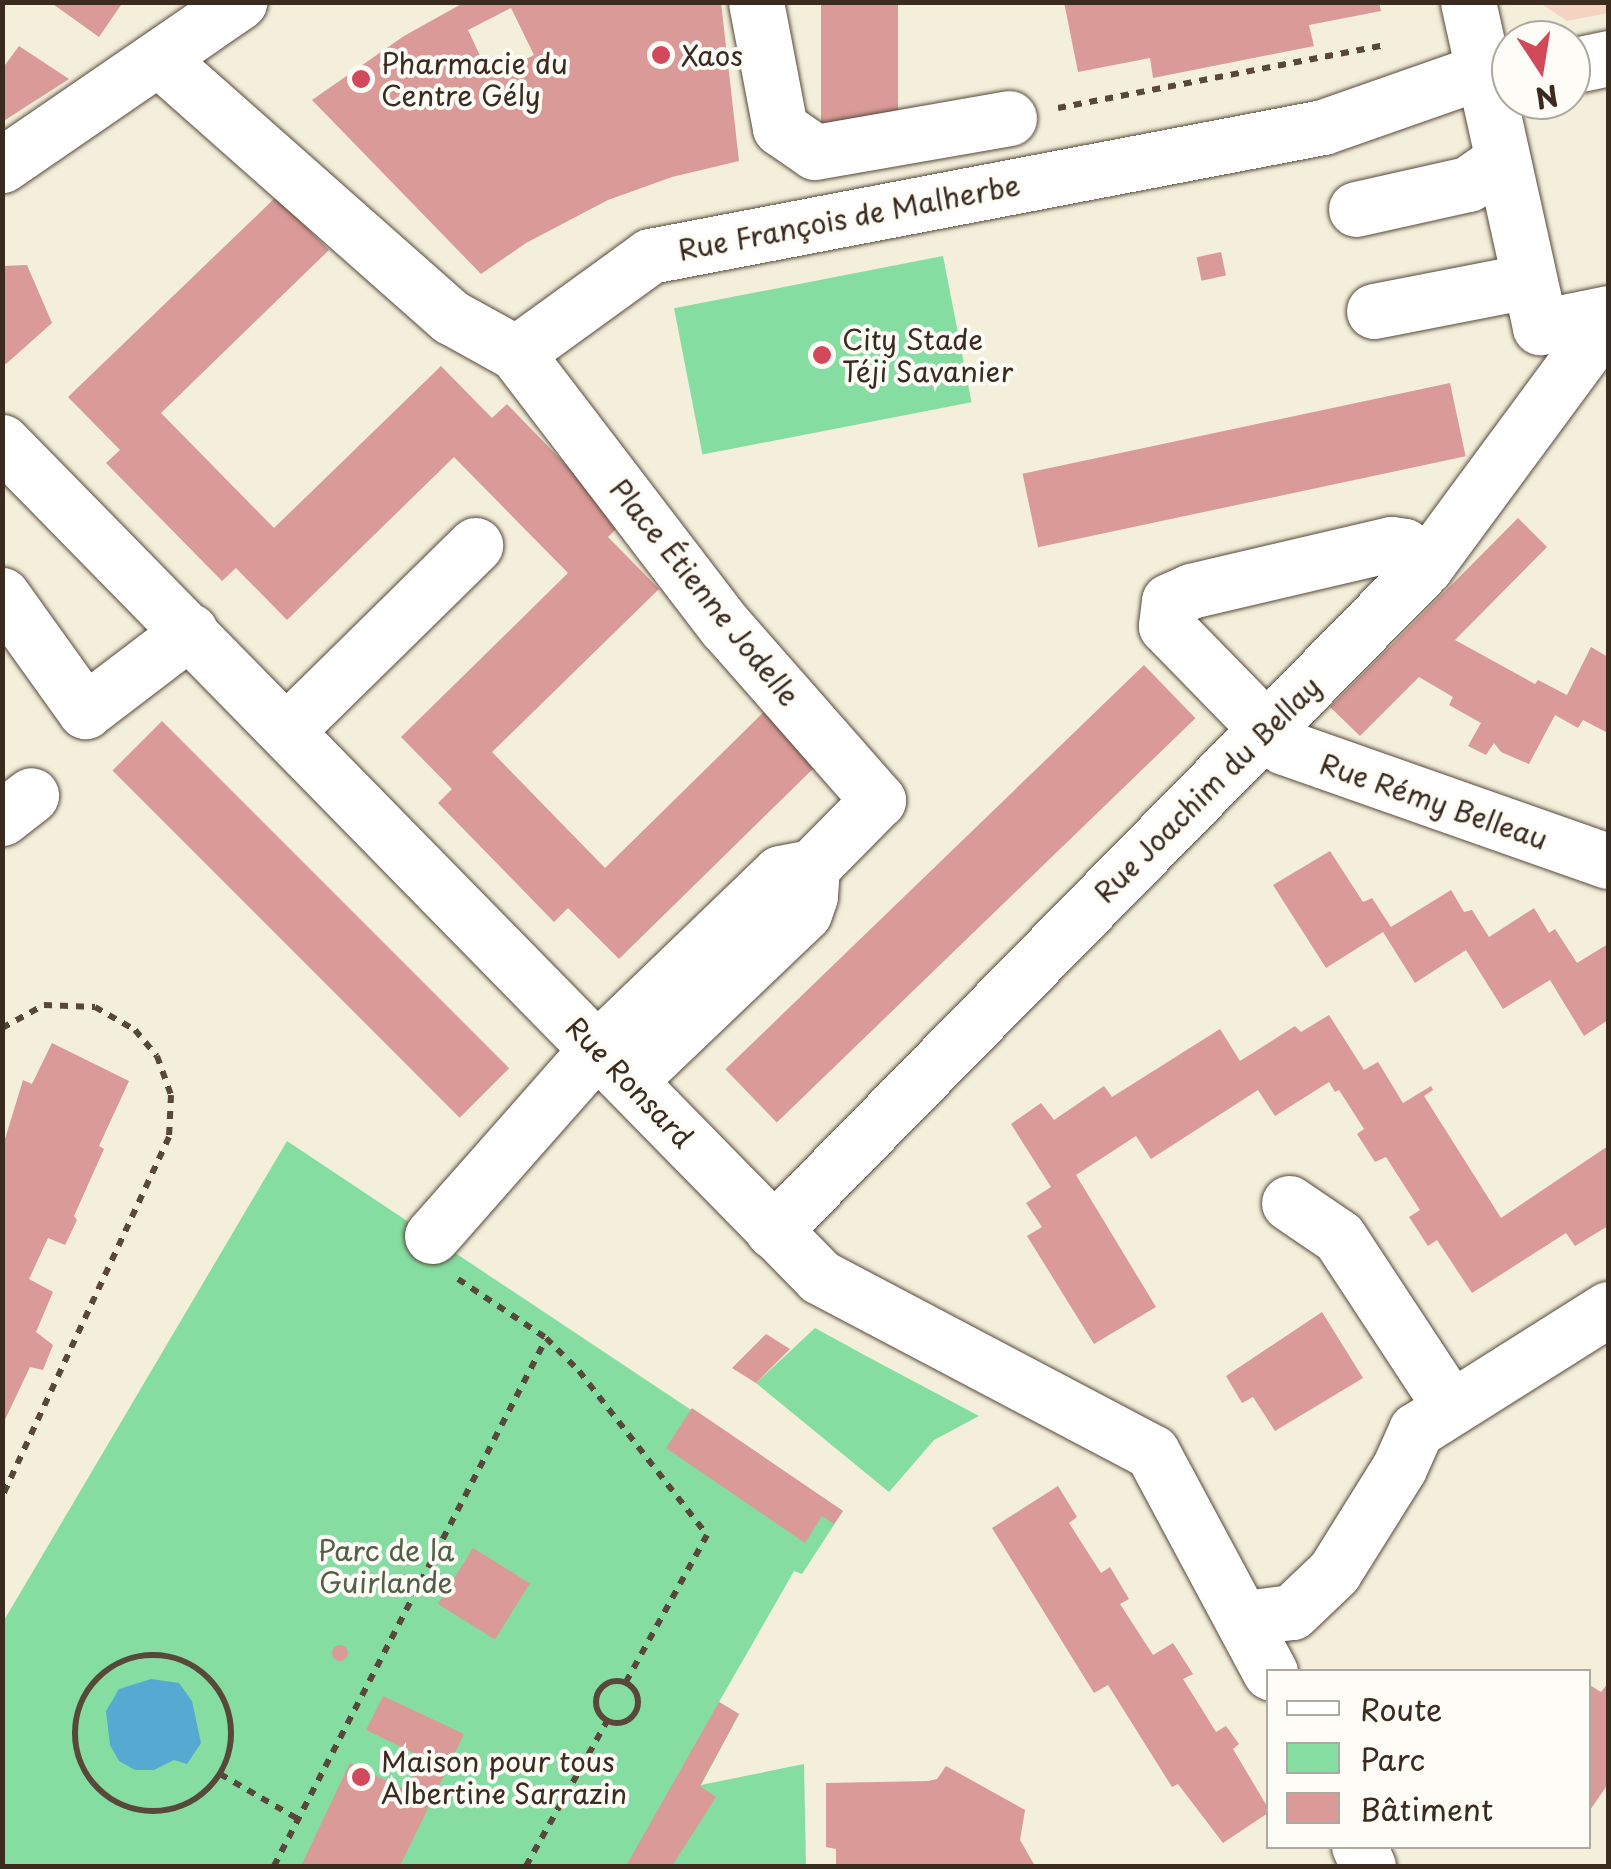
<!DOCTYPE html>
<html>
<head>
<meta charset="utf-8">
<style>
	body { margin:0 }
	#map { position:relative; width:1611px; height:1869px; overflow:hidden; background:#f3efdb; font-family:"Playpen Sans",sans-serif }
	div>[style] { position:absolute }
	.built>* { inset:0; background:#f5d3c1 }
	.green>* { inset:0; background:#85dda1; transform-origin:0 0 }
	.water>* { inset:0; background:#56aad2 }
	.building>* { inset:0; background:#da9a98; transform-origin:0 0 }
	.round { border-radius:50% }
	.path>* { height:6px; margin-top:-3px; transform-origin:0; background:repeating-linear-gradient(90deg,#57483a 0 8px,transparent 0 16px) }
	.path>.ring { margin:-3px; padding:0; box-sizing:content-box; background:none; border:6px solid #57483a; border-radius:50% }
	.roads { filter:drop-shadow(0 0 2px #57483a) drop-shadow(0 0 2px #57483a) }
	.minor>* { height:55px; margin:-27.5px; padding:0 27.5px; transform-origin:27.5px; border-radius:27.5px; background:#fff }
	.dots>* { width:28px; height:28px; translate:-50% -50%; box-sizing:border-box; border:5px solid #fdfcf7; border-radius:50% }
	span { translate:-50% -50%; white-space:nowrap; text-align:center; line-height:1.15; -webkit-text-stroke:8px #fdfcf7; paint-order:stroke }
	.poi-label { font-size:28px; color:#3b2a1e }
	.left { translate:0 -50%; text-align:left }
	.street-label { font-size:28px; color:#3b2a1e }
	.park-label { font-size:28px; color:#516045 }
	.frame { position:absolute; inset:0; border:5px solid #3b2a1e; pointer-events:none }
	.legend { position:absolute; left:1266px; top:1669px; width:325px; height:180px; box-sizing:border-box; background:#fdfcf7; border:2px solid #afa8a0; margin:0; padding:12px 18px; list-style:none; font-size:30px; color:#3b2a1e }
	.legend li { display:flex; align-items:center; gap:20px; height:50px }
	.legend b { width:50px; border:2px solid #afa8a0 }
	.north { position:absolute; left:1491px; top:20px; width:100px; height:100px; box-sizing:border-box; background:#fdfcf7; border:2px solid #afa8a0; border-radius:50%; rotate:168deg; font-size:28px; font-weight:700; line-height:40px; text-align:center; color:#3b2a1e }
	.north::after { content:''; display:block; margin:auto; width:35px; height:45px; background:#d1495b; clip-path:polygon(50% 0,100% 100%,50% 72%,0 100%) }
</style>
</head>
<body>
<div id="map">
	<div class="built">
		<div style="clip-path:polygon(1540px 3px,1608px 3px,1608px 13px,1567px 21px)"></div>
	</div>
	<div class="green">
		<div style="left:943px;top:256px;width:149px;height:274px;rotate:79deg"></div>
		<div style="clip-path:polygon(287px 1141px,843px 1511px,802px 1574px,794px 1571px,719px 1702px,739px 1714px,701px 1785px,804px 1764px,806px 1866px,3px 1866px,3px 1622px)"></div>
		<div style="clip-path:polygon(815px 1328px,868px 1357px,979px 1416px,934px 1440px,889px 1492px,756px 1383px)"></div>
	</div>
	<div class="water">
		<div style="clip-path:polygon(151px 1679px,179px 1683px,192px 1701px,201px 1743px,187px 1764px,174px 1760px,154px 1770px,135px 1770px,119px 1761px,110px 1745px,106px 1711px,119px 1689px)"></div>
	</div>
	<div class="building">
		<div style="clip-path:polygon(50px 2px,123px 2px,99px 37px)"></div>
		<div style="clip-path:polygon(evenodd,465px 2px,721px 2px,739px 161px,672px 177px,608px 200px,526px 243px,481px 274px,312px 100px,404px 36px,465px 2px,511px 8px,534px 55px,490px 77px,468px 30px,511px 8px)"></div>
		<div style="left:821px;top:2px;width:77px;height:121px"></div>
		<div style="clip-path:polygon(1064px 2px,1379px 2px,1381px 11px,1309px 25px,1314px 46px,1153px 78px,1150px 58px,1078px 72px)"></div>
		<div style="clip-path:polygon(19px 46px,69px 79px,2px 122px,2px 69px)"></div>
		<div style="clip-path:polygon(276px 197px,329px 250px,161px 413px,274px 528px,441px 366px,492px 418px,507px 404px,622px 523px,608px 537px,659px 589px,492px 752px,605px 868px,772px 704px,824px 758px,619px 959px,568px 908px,554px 922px,438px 803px,452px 789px,401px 737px,568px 573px,454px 457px,287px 620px,236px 568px,222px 581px,106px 463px,120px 450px,68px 397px)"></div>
		<div style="left:1221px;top:252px;width:24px;height:25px;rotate:78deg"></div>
		<div style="clip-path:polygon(27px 265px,52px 323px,6px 364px,2px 360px,2px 266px)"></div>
		<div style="left:1450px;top:383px;width:75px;height:437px;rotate:78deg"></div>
		<div style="clip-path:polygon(1518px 518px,1547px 547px,1455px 640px,1535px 684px,1538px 680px,1567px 695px,1591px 647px,1608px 657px,1608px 733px,1583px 720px,1578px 728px,1555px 715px,1529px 764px,1501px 752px,1494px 743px,1486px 755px,1468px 746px,1481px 723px,1449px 705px,1453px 697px,1419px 677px,1360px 736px,1330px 707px)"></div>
		<div style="left:1144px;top:665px;width:74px;height:582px;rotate:46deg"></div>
		<div style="left:162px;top:721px;width:491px;height:70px;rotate:45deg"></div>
		<div style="clip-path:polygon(1330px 851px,1363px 902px,1372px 898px,1391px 927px,1451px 890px,1464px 912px,1472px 910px,1489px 937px,1534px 908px,1549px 933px,1555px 929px,1577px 963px,1608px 944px,1608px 1020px,1584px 1036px,1550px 980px,1503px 1009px,1466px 950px,1415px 983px,1383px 932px,1326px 968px,1273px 885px)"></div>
		<div style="clip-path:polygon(1329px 1015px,1364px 1070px,1378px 1062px,1403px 1103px,1431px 1086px,1433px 1090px,1424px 1096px,1501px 1218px,1608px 1146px,1608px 1226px,1575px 1246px,1566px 1233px,1472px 1293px,1437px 1240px,1428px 1246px,1409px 1217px,1420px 1210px,1386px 1157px,1375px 1162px,1357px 1134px,1364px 1129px,1339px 1090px,1335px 1092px,1329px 1082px,1275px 1116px,1258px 1090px,1151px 1159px,1136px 1136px,1076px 1175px,1156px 1307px,1094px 1344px,1027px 1236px,1042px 1227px,1026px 1203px,1051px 1187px,1011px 1124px,1041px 1103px,1054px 1120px,1104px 1086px,1112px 1097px,1220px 1029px,1240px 1061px,1295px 1026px,1301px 1032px)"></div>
		<div style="clip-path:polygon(52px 1043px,129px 1081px,99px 1146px,104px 1149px,74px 1216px,77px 1220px,65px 1245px,48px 1238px,29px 1279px,53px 1292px,36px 1332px,53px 1345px,43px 1370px,30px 1367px,2px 1426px,2px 1149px,23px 1080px,32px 1084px)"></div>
		<div style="clip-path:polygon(1322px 1312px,1363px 1378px,1275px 1431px,1253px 1397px,1242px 1403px,1226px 1376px)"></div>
		<div style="clip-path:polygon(766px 1334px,790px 1349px,756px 1383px,732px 1368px)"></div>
		<div style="clip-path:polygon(692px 1408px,843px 1511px,834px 1524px,822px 1516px,805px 1543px,666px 1448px)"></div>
		<div style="clip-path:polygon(1058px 1486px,1077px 1517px,1069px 1523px,1101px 1573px,1110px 1567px,1129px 1599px,1120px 1604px,1153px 1655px,1173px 1643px,1193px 1674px,1183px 1679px,1216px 1732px,1226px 1726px,1239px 1744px,1233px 1749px,1268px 1808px,1268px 1813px,1223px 1843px,1178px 1784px,1172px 1787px,1108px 1685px,1094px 1693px,992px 1528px)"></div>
		<div style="left:473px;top:1548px;width:67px;height:66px;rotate:32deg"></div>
		<div class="round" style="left:332px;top:1645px;width:16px;height:16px"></div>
		<div style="clip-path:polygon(1608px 1683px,1608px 1784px,1588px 1813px,1588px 1684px,1601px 1692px)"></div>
		<div style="clip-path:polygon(383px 1696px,464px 1734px,400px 1866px,301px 1866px,350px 1763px,406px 1790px,422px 1757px,366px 1730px)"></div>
		<div style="clip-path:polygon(719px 1702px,739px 1714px,700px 1786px,716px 1797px,672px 1866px,626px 1866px)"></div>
		<div style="clip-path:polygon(946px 1766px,1025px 1810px,1020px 1840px,1035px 1866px,836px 1866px,836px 1849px,826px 1847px,826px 1783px,928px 1781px,937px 1779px)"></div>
	</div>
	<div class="path">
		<div style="left:1058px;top:108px;width:332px;rotate:-10.9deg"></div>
		<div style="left:2px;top:1028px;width:48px;rotate:-28.7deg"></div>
		<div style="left:44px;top:1005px;width:51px;rotate:2.2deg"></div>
		<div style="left:95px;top:1007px;width:46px;rotate:29.9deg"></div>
		<div style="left:135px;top:1030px;width:34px;rotate:50deg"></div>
		<div style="left:157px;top:1056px;width:41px;rotate:70.3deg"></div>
		<div style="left:171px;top:1095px;width:42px;rotate:92.7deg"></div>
		<div style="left:169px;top:1137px;width:396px;rotate:114.9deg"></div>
		<div style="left:458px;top:1279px;width:106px;rotate:33.8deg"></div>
		<div style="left:546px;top:1338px;width:47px;rotate:45deg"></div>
		<div style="left:579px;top:1371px;width:208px;rotate:52deg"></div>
		<div style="left:707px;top:1535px;width:168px;rotate:118.9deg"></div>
		<div class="ring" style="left:75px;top:1655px;width:150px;height:150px"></div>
		<div class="ring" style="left:596px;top:1681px;width:36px;height:36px"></div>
		<div style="left:220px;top:1774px;width:90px;rotate:30deg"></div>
		<div style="left:274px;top:1866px;width:593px;rotate:-62.7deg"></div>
		<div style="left:526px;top:1866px;width:166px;rotate:-60.8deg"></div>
	</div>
	<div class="roads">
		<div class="minor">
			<div style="left:756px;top:2px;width:128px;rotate:79.2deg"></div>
			<div style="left:780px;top:128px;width:42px;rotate:34.4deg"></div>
			<div style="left:815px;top:152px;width:197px;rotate:-9.9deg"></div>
			<div style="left:1468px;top:2px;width:333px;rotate:77.5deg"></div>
			<div style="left:1540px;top:327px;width:69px;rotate:-11.6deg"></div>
			<div style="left:159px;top:59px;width:390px;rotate:41.5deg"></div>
			<div style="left:451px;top:317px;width:74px;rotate:29deg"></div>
			<div style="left:516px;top:353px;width:165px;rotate:-35.9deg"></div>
			<div style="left:650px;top:256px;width:685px;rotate:-10.85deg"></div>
			<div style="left:1323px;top:127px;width:170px;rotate:-19.3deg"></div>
			<div style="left:1483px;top:71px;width:28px;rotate:4deg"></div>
			<div style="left:1571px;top:66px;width:38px;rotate:-12deg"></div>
			<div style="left:2px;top:165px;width:288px;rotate:-34.5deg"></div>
			<div style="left:1356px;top:209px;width:115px;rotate:-12.6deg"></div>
			<div style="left:1468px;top:184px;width:42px;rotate:-35.2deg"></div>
			<div style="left:1374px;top:311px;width:157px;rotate:-11deg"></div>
			<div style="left:516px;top:353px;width:344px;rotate:52.6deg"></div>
			<div style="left:725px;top:626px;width:232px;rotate:48.7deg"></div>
			<div style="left:878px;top:800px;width:94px;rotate:134.6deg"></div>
			<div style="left:2px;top:442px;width:1169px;rotate:45.59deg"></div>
			<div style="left:820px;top:1277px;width:375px;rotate:27.8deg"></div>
			<div style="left:1152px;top:1452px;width:250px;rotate:61.8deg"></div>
			<div style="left:1425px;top:567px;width:30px;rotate:-135deg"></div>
			<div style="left:1404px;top:546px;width:13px;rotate:-171deg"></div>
			<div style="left:1391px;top:544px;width:205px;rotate:166.8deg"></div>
			<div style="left:1191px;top:591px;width:24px;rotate:156deg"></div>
			<div style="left:1169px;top:601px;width:25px;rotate:97deg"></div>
			<div style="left:1166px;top:626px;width:169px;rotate:45.7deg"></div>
			<div style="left:1284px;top:747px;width:343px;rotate:19.4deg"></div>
			<div style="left:2px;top:595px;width:143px;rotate:54.4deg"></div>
			<div style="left:85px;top:711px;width:132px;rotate:-37.3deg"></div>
			<div style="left:287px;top:730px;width:264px;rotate:-44.5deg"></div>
			<div style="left:2px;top:818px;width:37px;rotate:-38deg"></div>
			<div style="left:1289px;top:1203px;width:60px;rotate:34.2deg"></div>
			<div style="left:1339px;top:1237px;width:202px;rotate:56.7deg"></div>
			<div style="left:773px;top:1231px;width:931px;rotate:-45.52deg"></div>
			<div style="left:1425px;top:567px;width:308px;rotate:-53.6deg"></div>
			<div style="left:432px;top:1236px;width:251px;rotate:-48.6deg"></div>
			<div style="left:598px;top:1048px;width:252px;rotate:-43.9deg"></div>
			<div style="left:780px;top:873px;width:33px;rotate:-11deg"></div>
			<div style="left:812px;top:867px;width:29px;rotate:94deg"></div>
			<div style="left:810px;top:896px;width:18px;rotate:109deg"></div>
			<div style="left:804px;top:913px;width:242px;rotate:136.3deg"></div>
			<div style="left:1244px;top:1618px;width:48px;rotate:-7.1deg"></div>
			<div style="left:1292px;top:1612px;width:58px;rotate:-43.6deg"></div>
			<div style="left:1334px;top:1572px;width:123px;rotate:-58deg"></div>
			<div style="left:1399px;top:1468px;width:42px;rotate:-65.9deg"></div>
			<div style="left:1416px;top:1430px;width:227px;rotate:-32.2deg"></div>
			<div style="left:1359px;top:1846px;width:22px;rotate:66deg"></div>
		</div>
	</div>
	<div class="dots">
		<div style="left:661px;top:55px;background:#d1495b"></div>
		<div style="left:361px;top:79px;background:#d1495b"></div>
		<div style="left:822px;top:355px;background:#d1495b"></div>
		<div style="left:361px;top:1777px;background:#d1495b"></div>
	</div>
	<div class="poi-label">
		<span class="left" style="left:681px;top:55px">Xaos</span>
		<span class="left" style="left:381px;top:79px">Pharmacie du<br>Centre Gély</span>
		<span class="left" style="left:842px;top:355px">City Stade<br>Téji Savanier</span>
		<span class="left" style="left:381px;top:1777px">Maison pour tous<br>Albertine Sarrazin</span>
	</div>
	<div class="street-label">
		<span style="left:849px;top:217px;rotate:-11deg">Rue François de Malherbe</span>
		<span style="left:705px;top:592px;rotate:51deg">Place Étienne Jodelle</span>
		<span style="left:1207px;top:789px;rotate:-45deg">Rue Joachim du Bellay</span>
		<span style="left:1434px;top:801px;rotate:19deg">Rue Rémy Belleau</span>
		<span style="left:630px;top:1082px;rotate:46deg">Rue Ronsard</span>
	</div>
	<div class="park-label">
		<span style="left:386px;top:1566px">Parc de la<br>Guirlande</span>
	</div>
	<div class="frame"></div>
	<ul class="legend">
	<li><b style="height:12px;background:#fff"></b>Route</li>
	<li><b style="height:28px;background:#85dda1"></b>Parc</li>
	<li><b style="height:28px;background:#da9a98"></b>Bâtiment</li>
	</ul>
	<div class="north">N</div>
</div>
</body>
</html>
